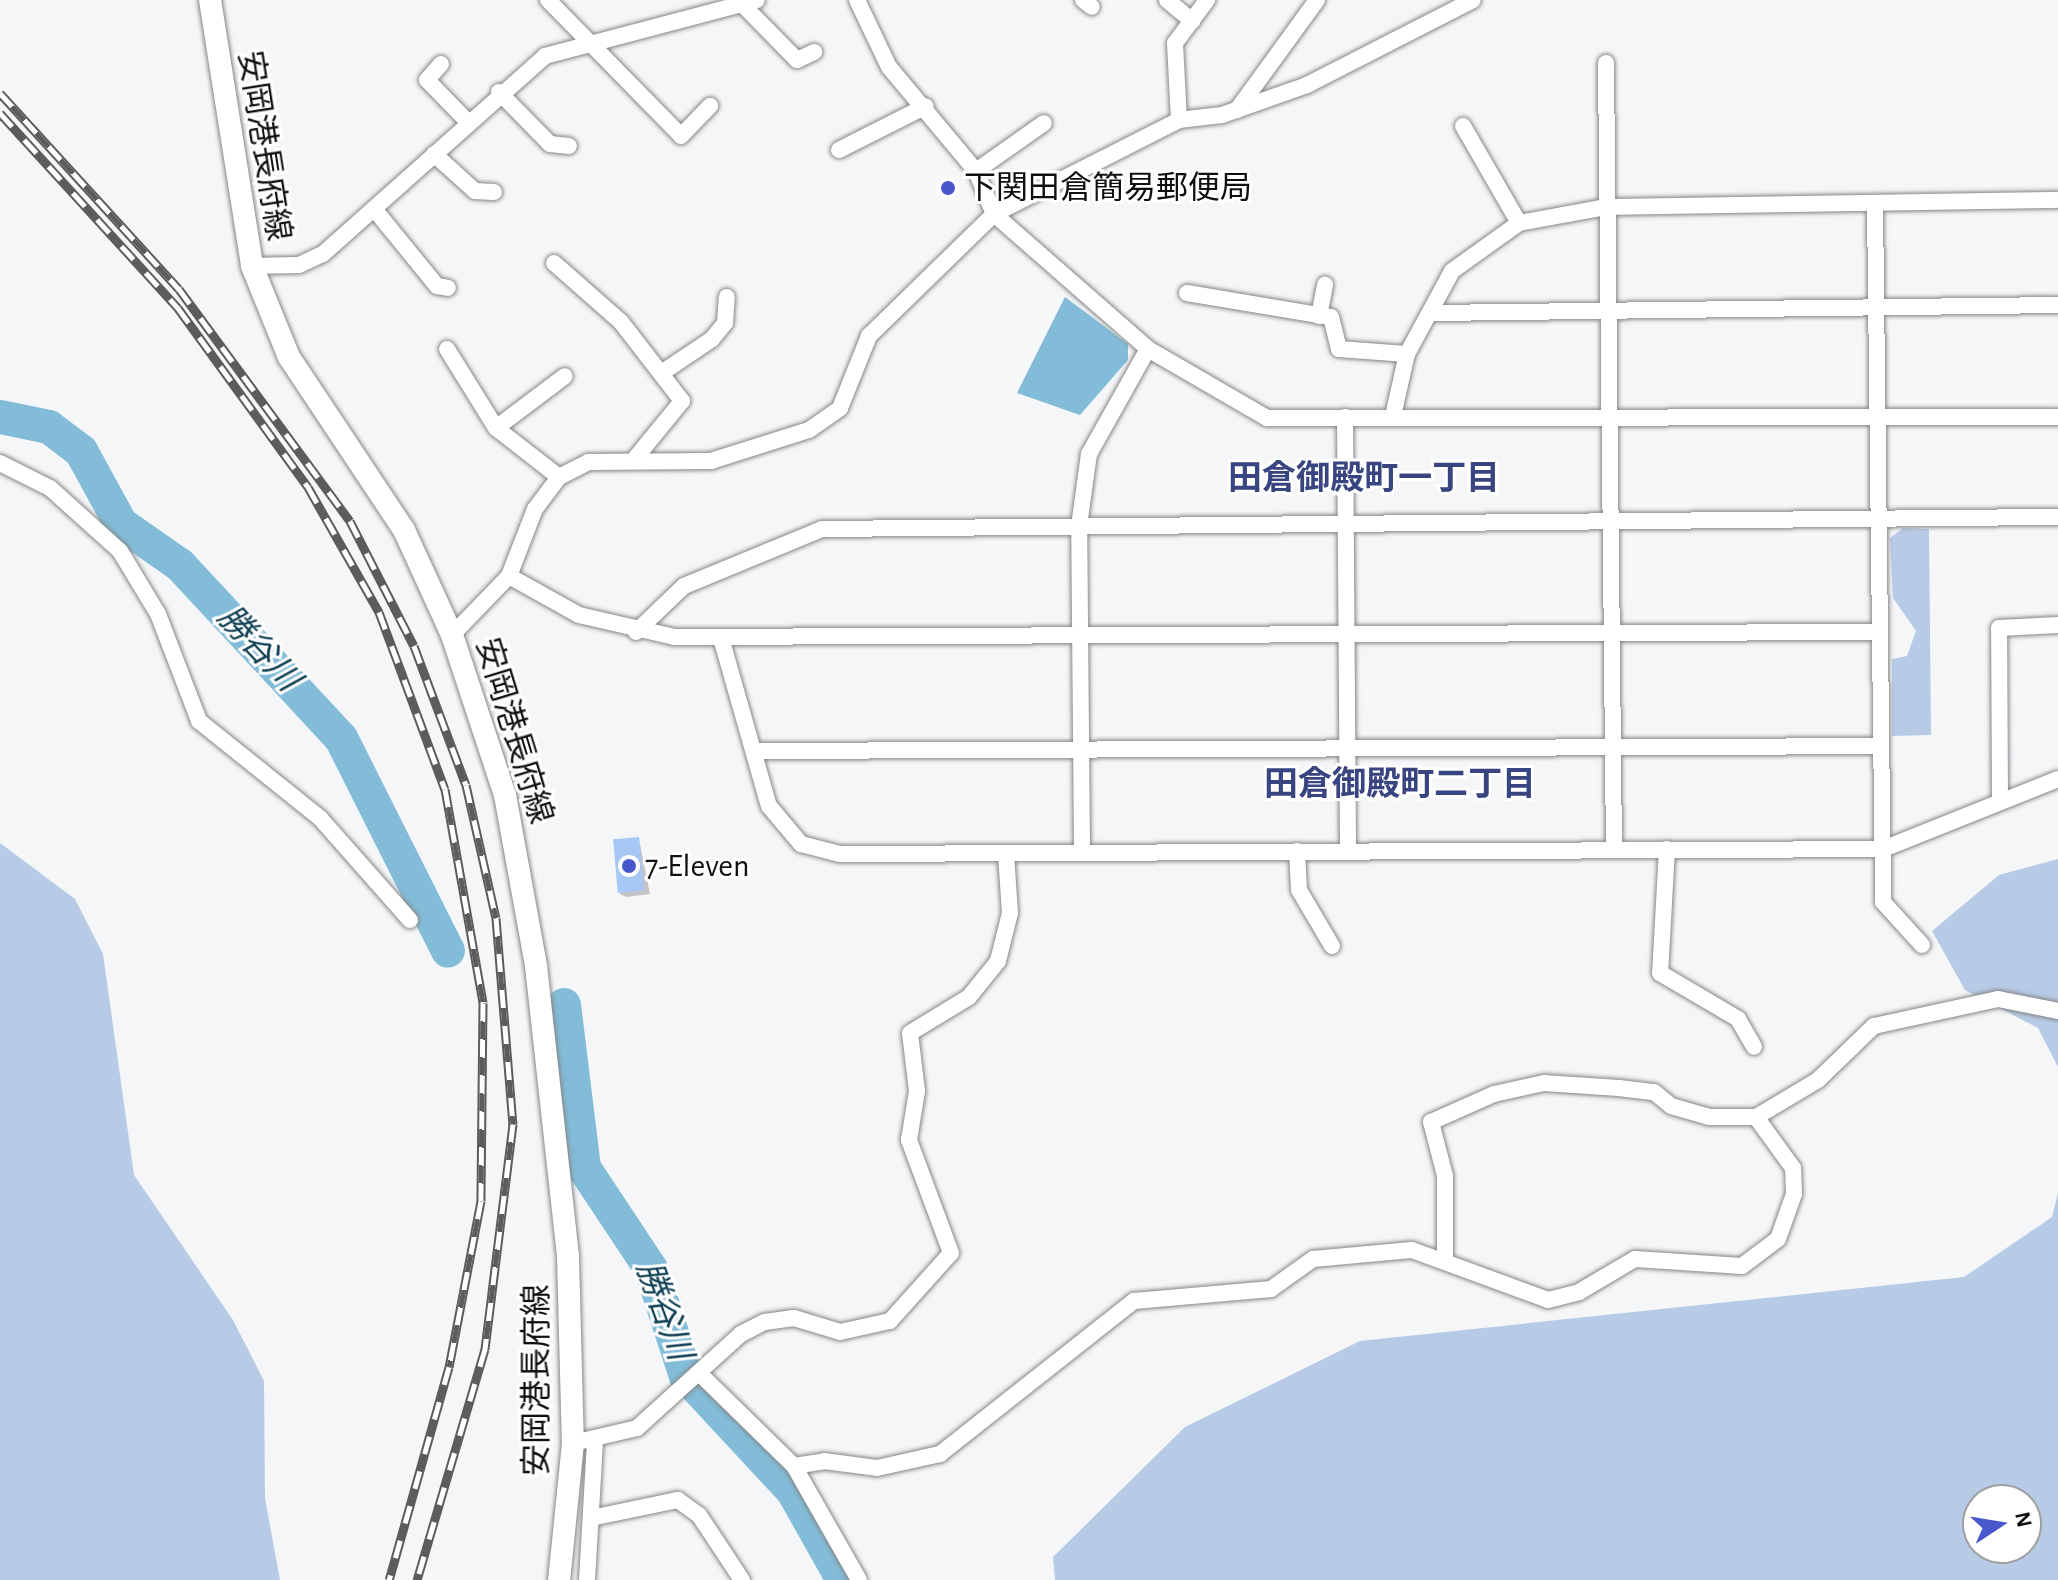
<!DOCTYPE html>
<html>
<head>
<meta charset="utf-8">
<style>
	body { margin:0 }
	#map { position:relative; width:2058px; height:1580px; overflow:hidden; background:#f5f6f8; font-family:"Alegreya Sans","Noto Sans JP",sans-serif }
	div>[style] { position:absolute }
	.green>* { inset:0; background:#b7cbe6 }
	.water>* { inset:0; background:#83bcd8 }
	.shadow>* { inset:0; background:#0003 }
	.river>* { height:34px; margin:-17px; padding:0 17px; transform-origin:17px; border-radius:17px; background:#83bcd8 }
	.building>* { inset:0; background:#a7c8f4; transform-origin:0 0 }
	.roads { filter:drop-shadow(0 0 2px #858688) drop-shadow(0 0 2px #858688) }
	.minor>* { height:16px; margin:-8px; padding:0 8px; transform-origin:8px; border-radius:8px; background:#fff }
	.secondary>* { height:22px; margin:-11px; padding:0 11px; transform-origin:11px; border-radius:11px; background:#fff }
	.rail>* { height:9px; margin-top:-4.5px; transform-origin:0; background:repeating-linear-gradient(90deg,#fff 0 18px,#5c5c5d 0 36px); box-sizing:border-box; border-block:2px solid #5c5c5d }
	.dots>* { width:22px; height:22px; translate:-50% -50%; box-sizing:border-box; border:4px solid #fff; border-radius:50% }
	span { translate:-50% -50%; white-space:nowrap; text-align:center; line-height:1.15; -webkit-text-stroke:6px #fff; paint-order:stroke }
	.street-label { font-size:32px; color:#101011 }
	.poi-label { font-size:32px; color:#101011 }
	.left { translate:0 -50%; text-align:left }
	.neighbourhood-label { font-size:34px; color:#394580; font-weight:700 }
	.water-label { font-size:34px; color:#104054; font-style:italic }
	.north { position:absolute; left:1962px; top:1484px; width:80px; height:80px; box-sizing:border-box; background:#fff; border:2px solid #9f9fa0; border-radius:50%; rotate:78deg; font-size:22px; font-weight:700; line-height:32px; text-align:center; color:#101011 }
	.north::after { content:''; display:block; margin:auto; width:28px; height:36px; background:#4857cc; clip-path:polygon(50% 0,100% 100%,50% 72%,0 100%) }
</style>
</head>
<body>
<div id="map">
	<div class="green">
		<div style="clip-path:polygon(1903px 528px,1929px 529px,1931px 735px,1892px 736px,1892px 659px,1907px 656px,1916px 631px,1893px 598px,1890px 538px)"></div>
		<div style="clip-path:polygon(0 843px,75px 899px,103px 954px,134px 1175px,233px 1320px,264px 1381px,265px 1498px,280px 1580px,0 1580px)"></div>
		<div style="clip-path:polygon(2058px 859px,2058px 1067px,2038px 1028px,1965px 990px,1932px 931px,1999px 875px)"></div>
		<div style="clip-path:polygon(evenodd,2058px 1193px,2058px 1580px,1055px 1580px,1053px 1557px,1185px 1427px,1360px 1341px,1964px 1277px,2052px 1217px,2058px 1193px,1978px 1500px,2026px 1500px,2026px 1548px,1978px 1548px,1978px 1500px)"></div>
	</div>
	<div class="water">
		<div style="clip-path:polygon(1065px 297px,1128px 344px,1128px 360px,1080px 415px,1017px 393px)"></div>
	</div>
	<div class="shadow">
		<div style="clip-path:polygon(639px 839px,650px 894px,626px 897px,620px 894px)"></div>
	</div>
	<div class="river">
		<div style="left:0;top:417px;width:50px;rotate:11.5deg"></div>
		<div style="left:49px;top:427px;width:40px;rotate:37deg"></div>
		<div style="left:81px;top:451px;width:83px;rotate:61.3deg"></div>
		<div style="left:121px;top:524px;width:72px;rotate:34.8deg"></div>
		<div style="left:180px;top:565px;width:236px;rotate:47.1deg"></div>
		<div style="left:341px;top:738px;width:238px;rotate:63.3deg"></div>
		<div style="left:564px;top:1005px;width:164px;rotate:83deg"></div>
		<div style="left:584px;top:1168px;width:121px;rotate:56.4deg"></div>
		<div style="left:651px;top:1269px;width:113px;rotate:71.9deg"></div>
		<div style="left:686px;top:1376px;width:157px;rotate:47.1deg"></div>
		<div style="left:793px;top:1491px;width:102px;rotate:60.7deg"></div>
	</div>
	<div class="building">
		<div style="left:639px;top:837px;width:54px;height:26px;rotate:85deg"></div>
	</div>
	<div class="roads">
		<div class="minor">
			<div style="left:548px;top:0;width:190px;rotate:45.6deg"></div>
			<div style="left:681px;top:136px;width:42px;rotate:-46deg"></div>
			<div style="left:857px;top:0;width:74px;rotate:64.5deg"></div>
			<div style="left:889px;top:67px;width:136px;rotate:50.1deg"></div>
			<div style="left:976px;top:171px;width:47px;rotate:67.3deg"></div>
			<div style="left:994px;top:214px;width:205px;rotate:41.2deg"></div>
			<div style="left:1148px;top:349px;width:138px;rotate:30.1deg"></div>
			<div style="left:1267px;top:418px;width:791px;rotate:-0.07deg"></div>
			<div style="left:1083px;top:0;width:11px;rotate:38deg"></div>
			<div style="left:1167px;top:0;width:33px;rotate:40deg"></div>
			<div style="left:741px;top:3px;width:80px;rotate:45.5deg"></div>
			<div style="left:797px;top:60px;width:19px;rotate:-25deg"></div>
			<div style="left:1606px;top:63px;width:786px;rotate:89.42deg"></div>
			<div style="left:441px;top:64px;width:21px;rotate:131deg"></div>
			<div style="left:427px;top:80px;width:59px;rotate:45.7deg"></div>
			<div style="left:499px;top:92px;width:73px;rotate:45.6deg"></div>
			<div style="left:550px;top:144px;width:19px;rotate:6deg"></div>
			<div style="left:1237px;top:110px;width:136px;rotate:-54deg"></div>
			<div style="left:1179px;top:120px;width:77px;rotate:-93deg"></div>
			<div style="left:1175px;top:43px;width:54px;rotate:-53.3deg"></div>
			<div style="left:1463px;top:126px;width:112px;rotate:60deg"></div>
			<div style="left:839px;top:150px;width:97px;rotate:-26.8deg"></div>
			<div style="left:434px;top:154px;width:55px;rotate:42.1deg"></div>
			<div style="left:475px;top:191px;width:19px;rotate:3deg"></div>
			<div style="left:976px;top:171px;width:83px;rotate:-35.2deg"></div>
			<div style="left:1875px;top:203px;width:699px;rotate:89.34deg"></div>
			<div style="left:1883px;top:902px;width:58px;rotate:47.8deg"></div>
			<div style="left:375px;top:210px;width:98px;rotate:50.8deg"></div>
			<div style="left:437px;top:286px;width:11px;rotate:10deg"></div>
			<div style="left:554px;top:263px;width:89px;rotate:41.4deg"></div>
			<div style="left:621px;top:322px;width:100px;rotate:52.3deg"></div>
			<div style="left:682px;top:401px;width:77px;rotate:129.2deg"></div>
			<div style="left:252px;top:266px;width:47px;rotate:-1.2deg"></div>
			<div style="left:299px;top:265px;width:26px;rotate:-25deg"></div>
			<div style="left:323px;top:254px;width:297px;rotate:-41.7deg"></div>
			<div style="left:545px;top:56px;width:219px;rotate:-14.8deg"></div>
			<div style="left:1187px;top:293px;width:146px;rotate:9.5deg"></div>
			<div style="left:1331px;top:317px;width:33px;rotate:76deg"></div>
			<div style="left:1339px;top:349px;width:68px;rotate:4.2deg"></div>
			<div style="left:1432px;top:313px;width:626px;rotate:-0.73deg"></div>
			<div style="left:1319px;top:316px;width:32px;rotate:-79deg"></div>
			<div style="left:447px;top:349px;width:93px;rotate:58.2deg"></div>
			<div style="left:496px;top:428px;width:80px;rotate:37.9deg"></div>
			<div style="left:663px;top:372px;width:59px;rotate:-34deg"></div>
			<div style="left:712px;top:339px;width:21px;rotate:-51deg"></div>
			<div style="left:725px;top:323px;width:26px;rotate:-86deg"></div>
			<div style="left:1393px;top:416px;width:64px;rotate:-77.3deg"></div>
			<div style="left:1407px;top:354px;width:94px;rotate:-61.5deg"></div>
			<div style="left:1452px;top:271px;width:82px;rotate:-35.6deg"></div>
			<div style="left:1519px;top:223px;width:88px;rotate:-10.4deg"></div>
			<div style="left:1606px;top:207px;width:452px;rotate:-0.9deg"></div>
			<div style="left:1345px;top:417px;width:434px;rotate:89.6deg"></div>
			<div style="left:496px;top:428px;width:86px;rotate:-37deg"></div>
			<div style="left:0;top:463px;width:56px;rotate:26.6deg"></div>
			<div style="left:50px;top:488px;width:94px;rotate:42deg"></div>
			<div style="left:120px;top:551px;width:74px;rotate:58.9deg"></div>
			<div style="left:158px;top:614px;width:115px;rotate:69deg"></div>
			<div style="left:199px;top:721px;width:155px;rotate:38.7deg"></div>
			<div style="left:320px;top:818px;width:136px;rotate:48.6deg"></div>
			<div style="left:509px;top:576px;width:80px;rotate:29.1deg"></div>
			<div style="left:579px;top:615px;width:98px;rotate:13deg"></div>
			<div style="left:674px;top:637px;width:1203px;rotate:-0.24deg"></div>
			<div style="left:636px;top:632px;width:66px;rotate:-43.8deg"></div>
			<div style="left:684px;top:586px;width:149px;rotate:-22.4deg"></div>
			<div style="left:822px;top:529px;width:1236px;rotate:-0.56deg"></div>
			<div style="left:452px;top:635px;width:82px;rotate:-46deg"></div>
			<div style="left:509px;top:576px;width:72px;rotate:-68.8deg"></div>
			<div style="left:535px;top:509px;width:40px;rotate:-53deg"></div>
			<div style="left:559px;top:477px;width:33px;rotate:-27deg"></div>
			<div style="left:588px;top:462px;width:123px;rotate:-0.5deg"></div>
			<div style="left:711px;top:461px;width:103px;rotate:-17.6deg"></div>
			<div style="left:809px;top:430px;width:38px;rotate:-35deg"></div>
			<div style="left:840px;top:408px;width:78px;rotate:-68.1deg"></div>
			<div style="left:869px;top:336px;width:175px;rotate:-44.3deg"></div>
			<div style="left:994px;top:214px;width:208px;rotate:-26.9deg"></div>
			<div style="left:1179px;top:120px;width:43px;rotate:-6.6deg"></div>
			<div style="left:1222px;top:115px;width:90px;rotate:-19.4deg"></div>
			<div style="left:1307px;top:85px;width:186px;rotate:-27.1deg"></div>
			<div style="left:721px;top:638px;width:175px;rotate:74.1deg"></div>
			<div style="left:769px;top:806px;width:50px;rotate:49.9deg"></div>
			<div style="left:801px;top:844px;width:40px;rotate:14.4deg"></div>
			<div style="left:840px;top:854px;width:1043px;rotate:-0.27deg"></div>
			<div style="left:1883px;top:849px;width:188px;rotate:-21.8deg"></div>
			<div style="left:755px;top:751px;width:1125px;rotate:-0.25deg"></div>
			<div style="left:2000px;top:802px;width:174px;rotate:-90.3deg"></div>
			<div style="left:1999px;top:628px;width:59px;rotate:-2.9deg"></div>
			<div style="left:1667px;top:849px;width:124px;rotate:93.2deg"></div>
			<div style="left:1660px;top:973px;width:91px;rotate:30.5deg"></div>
			<div style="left:1738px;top:1019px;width:32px;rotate:60deg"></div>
			<div style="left:1082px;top:850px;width:324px;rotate:-90.5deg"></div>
			<div style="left:1079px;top:526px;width:73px;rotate:-82.1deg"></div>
			<div style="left:1089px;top:454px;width:120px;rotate:-60.7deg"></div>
			<div style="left:1297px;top:851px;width:39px;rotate:87deg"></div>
			<div style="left:1299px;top:890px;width:65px;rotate:59.5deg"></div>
			<div style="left:1445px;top:1260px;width:84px;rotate:-90deg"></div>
			<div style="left:1445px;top:1176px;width:56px;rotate:-104.5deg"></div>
			<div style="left:1431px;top:1122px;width:69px;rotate:-24deg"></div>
			<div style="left:1494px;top:1094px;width:51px;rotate:-12.4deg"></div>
			<div style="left:1544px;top:1083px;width:75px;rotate:3.8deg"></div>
			<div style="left:1619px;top:1088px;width:35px;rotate:7deg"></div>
			<div style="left:1654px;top:1092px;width:22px;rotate:39deg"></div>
			<div style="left:1671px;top:1106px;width:40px;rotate:16deg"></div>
			<div style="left:1709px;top:1117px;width:47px"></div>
			<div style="left:1756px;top:1117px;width:72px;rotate:-30.8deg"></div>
			<div style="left:1818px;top:1080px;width:78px;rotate:-44deg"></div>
			<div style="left:1874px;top:1026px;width:127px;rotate:-12.3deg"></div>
			<div style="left:1998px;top:999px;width:61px;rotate:11.3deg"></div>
			<div style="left:701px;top:1375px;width:130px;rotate:44.4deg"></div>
			<div style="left:794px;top:1466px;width:131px;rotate:60.3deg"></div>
			<div style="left:573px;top:1443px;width:66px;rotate:-13.2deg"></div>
			<div style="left:637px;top:1428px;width:140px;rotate:-42.1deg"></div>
			<div style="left:741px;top:1334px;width:27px;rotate:-27deg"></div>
			<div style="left:765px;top:1322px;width:29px;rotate:-8deg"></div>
			<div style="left:794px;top:1318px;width:48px;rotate:16.9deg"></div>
			<div style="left:840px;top:1332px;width:51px;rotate:-12.4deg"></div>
			<div style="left:890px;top:1321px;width:91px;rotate:-48.1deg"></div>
			<div style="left:951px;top:1253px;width:121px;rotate:-110.4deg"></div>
			<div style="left:909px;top:1140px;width:50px;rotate:-80.7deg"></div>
			<div style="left:917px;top:1091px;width:58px;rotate:-96.9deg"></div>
			<div style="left:910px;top:1033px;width:69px;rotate:-31.4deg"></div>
			<div style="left:969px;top:997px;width:46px;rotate:-51.1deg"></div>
			<div style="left:998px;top:961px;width:49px;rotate:-76deg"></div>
			<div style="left:1010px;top:913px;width:59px;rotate:-93.9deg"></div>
			<div style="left:794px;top:1466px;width:30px;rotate:-9deg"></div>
			<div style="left:824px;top:1461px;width:53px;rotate:7.5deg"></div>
			<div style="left:877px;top:1468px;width:65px;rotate:-12.5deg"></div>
			<div style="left:940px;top:1454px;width:247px;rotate:-38.3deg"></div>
			<div style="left:1134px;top:1301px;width:138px;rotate:-5deg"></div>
			<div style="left:1271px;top:1289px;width:52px;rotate:-35.5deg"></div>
			<div style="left:1313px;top:1259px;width:99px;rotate:-5.2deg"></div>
			<div style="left:1412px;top:1250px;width:145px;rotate:20.2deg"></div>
			<div style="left:1548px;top:1300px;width:32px;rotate:-14deg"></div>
			<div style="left:1579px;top:1292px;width:65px;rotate:-30.5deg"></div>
			<div style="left:1635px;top:1259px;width:107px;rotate:3.7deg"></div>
			<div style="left:1742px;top:1266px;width:45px;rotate:-36.9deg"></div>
			<div style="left:1778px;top:1239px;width:48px;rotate:-70.4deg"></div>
			<div style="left:1794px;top:1194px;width:26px;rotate:-92deg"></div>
			<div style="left:1793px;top:1168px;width:63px;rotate:-126deg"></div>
			<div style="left:591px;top:1518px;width:89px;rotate:-11.7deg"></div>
			<div style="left:678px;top:1500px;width:26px;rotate:36deg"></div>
			<div style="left:699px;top:1515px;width:78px;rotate:56.5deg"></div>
			<div style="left:587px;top:1580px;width:139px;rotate:-86.7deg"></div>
		</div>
		<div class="secondary">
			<div style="left:210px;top:0;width:269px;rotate:81deg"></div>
			<div style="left:252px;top:266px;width:98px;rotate:67.9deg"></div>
			<div style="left:289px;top:357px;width:208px;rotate:56.4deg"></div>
			<div style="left:404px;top:530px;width:115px;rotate:65.4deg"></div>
			<div style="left:452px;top:635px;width:169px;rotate:71.7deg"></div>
			<div style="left:505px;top:795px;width:174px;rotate:79.7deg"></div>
			<div style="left:536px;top:966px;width:293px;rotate:83.7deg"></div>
			<div style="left:568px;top:1257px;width:186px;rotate:88.5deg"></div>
			<div style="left:573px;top:1443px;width:138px;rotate:95.8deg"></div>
		</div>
	</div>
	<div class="rail">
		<div style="left:0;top:93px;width:265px;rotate:47.6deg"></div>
		<div style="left:179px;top:289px;width:288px;rotate:53.6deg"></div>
		<div style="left:350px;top:521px;width:140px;rotate:62.9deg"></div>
		<div style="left:414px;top:646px;width:148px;rotate:69.5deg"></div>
		<div style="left:466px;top:785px;width:136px;rotate:77.3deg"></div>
		<div style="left:496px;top:918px;width:207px;rotate:85.3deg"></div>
		<div style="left:513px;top:1124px;width:227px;rotate:97.1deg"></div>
		<div style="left:485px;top:1349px;width:241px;rotate:106.4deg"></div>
		<div style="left:0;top:113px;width:264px;rotate:47.6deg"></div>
		<div style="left:178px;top:308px;width:221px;rotate:54deg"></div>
		<div style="left:308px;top:487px;width:144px;rotate:60.4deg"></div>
		<div style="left:379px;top:612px;width:189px;rotate:69.6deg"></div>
		<div style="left:445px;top:789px;width:217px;rotate:79.9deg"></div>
		<div style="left:483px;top:1003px;width:198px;rotate:90.6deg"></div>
		<div style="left:481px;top:1201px;width:169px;rotate:100.9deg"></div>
		<div style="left:449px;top:1367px;width:221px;rotate:105.7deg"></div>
	</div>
	<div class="dots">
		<div style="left:948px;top:188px;background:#4857cc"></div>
		<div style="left:629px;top:866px;background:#4857cc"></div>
	</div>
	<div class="street-label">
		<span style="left:264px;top:146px;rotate:81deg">安岡港長府線</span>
		<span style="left:514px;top:731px;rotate:73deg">安岡港長府線</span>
		<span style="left:537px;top:1380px;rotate:-90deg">安岡港長府線</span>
	</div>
	<div class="poi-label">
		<span class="left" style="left:964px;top:188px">下関田倉簡易郵便局</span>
		<span class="left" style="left:645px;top:866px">7-Eleven</span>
	</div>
	<div class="neighbourhood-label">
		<span style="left:1364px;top:480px">田倉御殿町一丁目</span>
		<span style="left:1400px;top:786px">田倉御殿町二丁目</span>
	</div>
	<div class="water-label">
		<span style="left:258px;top:649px;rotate:47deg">勝谷川</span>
		<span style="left:663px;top:1311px;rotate:70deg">勝谷川</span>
	</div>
	<div class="north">N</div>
</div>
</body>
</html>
